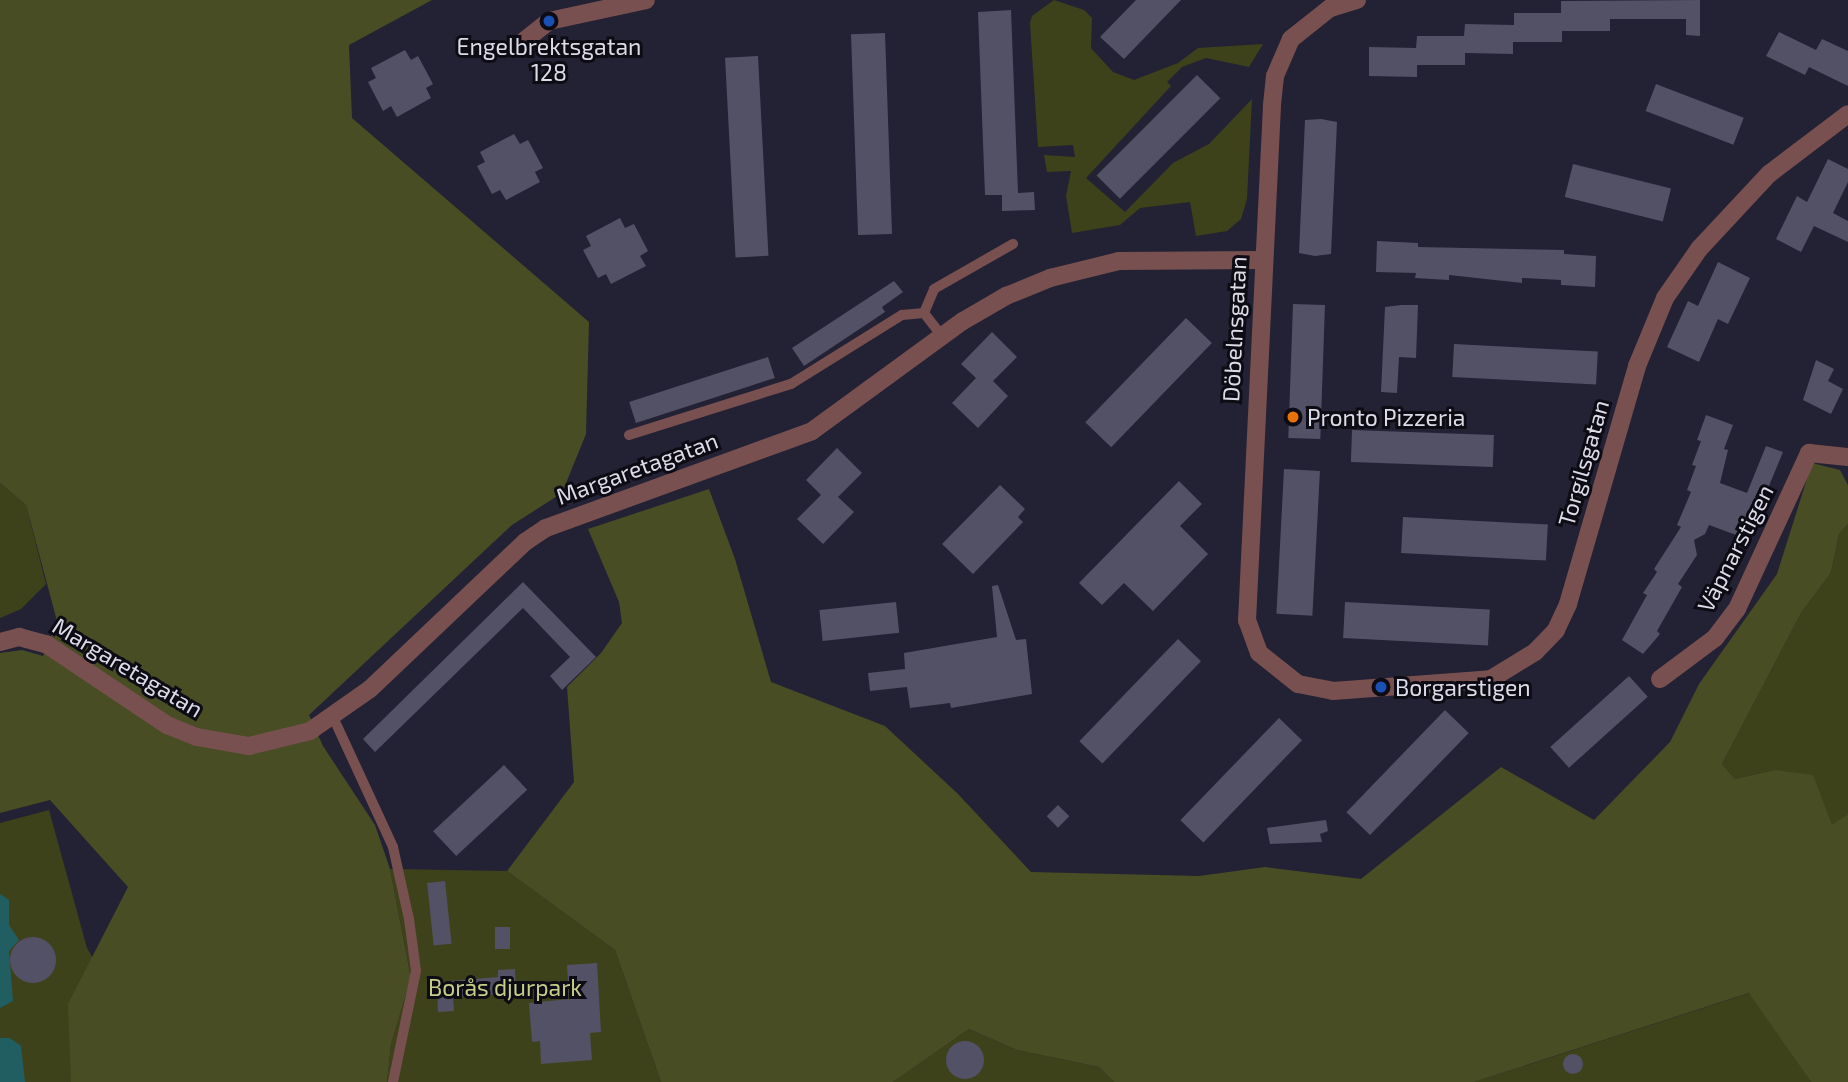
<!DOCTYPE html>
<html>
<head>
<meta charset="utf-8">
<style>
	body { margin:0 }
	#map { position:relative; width:1848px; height:1082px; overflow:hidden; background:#232134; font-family:"Exo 2",sans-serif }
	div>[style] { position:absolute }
	.green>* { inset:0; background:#3e421a }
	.forest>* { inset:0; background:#494d24 }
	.water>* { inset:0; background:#215e61 }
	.building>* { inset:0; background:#535166; transform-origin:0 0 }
	.round { border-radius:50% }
	.lane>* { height:10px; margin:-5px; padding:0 5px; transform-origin:5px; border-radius:5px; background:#785050 }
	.street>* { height:18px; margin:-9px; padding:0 9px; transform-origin:9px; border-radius:9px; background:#785050 }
	.dots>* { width:19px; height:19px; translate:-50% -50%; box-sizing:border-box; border:4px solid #0d0c14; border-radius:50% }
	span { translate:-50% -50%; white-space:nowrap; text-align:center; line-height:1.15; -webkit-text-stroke:6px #0d0c14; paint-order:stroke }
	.poi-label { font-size:23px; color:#dcdbe8 }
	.left { translate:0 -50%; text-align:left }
	.street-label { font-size:23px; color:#dcdbe8 }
	.park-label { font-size:23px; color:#c6ce88 }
</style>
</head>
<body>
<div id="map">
	<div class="green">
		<div style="clip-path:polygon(1054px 0,1084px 10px,1092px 18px,1091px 48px,1113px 72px,1134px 80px,1178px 63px,1198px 48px,1263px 44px,1249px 67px,1206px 58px,1182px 67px,1167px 82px,1171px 86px,1086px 178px,1125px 212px,1173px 163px,1209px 144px,1252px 99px,1247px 199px,1241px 219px,1227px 231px,1196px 236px,1190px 202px,1140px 208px,1120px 225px,1072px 233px,1066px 196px,1071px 171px,1047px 172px,1044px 155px,1075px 157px,1073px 145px,1038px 147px,1030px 23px,1032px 16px)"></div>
		<div style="clip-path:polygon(0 483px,26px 505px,46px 584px,21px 609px,0 618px)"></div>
		<div style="clip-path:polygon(1848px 524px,1848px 814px,1832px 826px,1774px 770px,1735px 779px,1722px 764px,1801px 613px,1831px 573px,1839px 534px)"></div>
		<div style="clip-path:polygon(49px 810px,87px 948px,166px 1082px,0 1082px,0 823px)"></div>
		<div style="clip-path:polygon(390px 869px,507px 871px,615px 950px,661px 1082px,387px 1082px,391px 1044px,411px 978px)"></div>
		<div style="clip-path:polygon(1750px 993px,1811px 1082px,1474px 1082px)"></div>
		<div style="clip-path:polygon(969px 1029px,1017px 1050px,1099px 1067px,1114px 1082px,893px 1082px)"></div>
	</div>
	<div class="forest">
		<div style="clip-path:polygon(0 0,432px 0,349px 45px,352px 118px,589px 322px,586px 434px,562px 493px,512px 525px,309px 715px,323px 746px,375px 825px,390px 869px,411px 978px,391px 1044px,387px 1082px,71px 1082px,68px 1004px,128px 887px,50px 800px,0 813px,0 653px,22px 650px,43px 656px,57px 621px,26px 505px,0 483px)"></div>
		<div style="clip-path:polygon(1812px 463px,1840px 470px,1848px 485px,1848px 524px,1839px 534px,1831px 573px,1801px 613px,1722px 764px,1735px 779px,1774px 770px,1813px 775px,1832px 825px,1848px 814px,1848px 1082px,1811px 1082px,1749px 993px,1474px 1082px,1114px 1082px,1099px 1067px,1017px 1050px,969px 1029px,893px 1082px,661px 1082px,615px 950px,507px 871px,574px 782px,567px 687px,601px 653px,622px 623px,619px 602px,588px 529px,709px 489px,735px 559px,771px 682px,885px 726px,957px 793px,1031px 872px,1199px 876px,1265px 867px,1361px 879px,1501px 767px,1594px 820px,1670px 742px,1699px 684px,1777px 574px)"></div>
	</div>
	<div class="water">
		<div style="clip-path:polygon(0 894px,9px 900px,9px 925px,19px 940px,9px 951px,13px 1001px,0 1008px)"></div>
		<div style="clip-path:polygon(0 1038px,10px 1038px,21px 1046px,25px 1082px,0 1082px)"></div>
	</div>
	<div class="building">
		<div style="clip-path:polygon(1136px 0,1181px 0,1124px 59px,1100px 37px)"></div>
		<div style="clip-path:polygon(1700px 0,1700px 36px,1686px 35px,1686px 19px,1610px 19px,1610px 31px,1562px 31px,1562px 42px,1513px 42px,1513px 54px,1465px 53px,1465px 65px,1417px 65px,1417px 77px,1369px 76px,1369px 47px,1416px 48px,1417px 36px,1464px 36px,1465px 24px,1514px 25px,1514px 13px,1561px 13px,1561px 1px)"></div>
		<div style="clip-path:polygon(1011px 10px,1018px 193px,1034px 192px,1035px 210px,1002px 211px,1002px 195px,985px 195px,978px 12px)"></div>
		<div style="clip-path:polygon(1779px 32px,1816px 50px,1822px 39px,1848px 51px,1848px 86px,1809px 67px,1805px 75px,1766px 56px)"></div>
		<div style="left:885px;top:33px;width:201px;height:34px;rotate:88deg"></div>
		<div style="clip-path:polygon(405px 50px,411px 60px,418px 56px,433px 84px,426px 88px,431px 98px,397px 117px,391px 106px,383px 111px,368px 82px,376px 78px,371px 68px)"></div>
		<div style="left:758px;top:56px;width:200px;height:33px;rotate:87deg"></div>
		<div style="left:1197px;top:75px;width:33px;height:142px;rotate:45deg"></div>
		<div style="left:1656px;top:84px;width:94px;height:29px;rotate:21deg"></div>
		<div style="clip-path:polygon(1321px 119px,1337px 122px,1331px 254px,1315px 256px,1299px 253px,1305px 120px)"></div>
		<div style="clip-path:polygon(514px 134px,520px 144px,528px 140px,543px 168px,535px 172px,540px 182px,506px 200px,500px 190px,492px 194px,477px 166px,485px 162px,480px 152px)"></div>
		<div style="clip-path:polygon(1828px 159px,1848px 169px,1848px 182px,1833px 213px,1848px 221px,1848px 242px,1814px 226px,1801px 252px,1776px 239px,1797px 196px,1807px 202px)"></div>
		<div style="left:1573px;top:164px;width:101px;height:34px;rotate:14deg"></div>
		<div style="clip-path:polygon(620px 218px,625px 228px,634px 224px,648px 251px,640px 256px,646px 266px,611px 284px,606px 274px,598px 278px,583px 250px,591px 246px,586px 236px)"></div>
		<div style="clip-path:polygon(1377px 241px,1418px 243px,1418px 247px,1564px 250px,1564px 254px,1596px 256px,1595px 287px,1561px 285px,1561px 280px,1522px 278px,1522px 283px,1449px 275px,1449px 280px,1415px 278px,1416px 273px,1376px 272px)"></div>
		<div style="clip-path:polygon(1718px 262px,1750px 278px,1728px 324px,1718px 319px,1699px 362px,1667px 347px,1688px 301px,1698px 306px)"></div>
		<div style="clip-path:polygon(894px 281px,903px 292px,882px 307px,885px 312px,804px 366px,792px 348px)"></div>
		<div style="left:1293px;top:304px;width:32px;height:134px;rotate:2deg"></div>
		<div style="clip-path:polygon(1401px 305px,1418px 305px,1416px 358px,1399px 357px,1397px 393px,1381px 392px,1385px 307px)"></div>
		<div style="left:1186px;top:318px;width:36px;height:145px;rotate:44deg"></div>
		<div style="clip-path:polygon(992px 332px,1017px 357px,993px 381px,1008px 396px,978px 428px,952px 403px,976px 378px,961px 364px)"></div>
		<div style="left:1454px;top:344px;width:144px;height:33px;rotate:3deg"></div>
		<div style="left:768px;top:357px;width:22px;height:146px;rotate:72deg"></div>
		<div style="clip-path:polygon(1816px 360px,1834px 369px,1828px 381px,1843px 389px,1831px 414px,1803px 400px)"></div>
		<div style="clip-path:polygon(1706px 415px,1733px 425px,1724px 449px,1728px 450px,1720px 483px,1747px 493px,1766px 446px,1783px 452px,1747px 539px,1709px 525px,1705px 534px,1694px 540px,1697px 555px,1678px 584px,1682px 587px,1657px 631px,1660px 634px,1643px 654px,1622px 640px,1647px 595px,1643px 593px,1657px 572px,1654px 569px,1681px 527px,1677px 525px,1691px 492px,1687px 490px,1696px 466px,1692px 465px,1701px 441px,1697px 440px)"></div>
		<div style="left:1352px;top:430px;width:142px;height:32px;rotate:2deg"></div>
		<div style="clip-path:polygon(837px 448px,862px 473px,838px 497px,854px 512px,823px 544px,797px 519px,821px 495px,806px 480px)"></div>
		<div style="left:1284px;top:469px;width:36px;height:145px;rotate:3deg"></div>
		<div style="clip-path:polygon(1179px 481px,1202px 504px,1180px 526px,1208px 554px,1153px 611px,1124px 583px,1102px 605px,1079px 583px)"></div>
		<div style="clip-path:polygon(1000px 485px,1025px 509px,1018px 517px,1023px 522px,973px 574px,942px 544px)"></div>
		<div style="left:1403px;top:517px;width:145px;height:36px;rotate:3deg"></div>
		<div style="clip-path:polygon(523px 582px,596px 657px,562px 690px,550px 676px,570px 657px,523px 608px,375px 752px,363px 739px)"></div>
		<div style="clip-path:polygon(998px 585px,1016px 640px,1026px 639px,1032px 694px,951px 708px,950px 703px,910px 708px,907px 687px,870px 691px,868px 673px,905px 669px,904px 653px,997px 637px,992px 586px)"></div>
		<div style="left:896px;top:602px;width:31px;height:77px;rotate:84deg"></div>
		<div style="left:1345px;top:602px;width:145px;height:36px;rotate:3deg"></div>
		<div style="left:1178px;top:639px;width:32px;height:142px;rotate:44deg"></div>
		<div style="left:1629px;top:676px;width:28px;height:106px;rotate:48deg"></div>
		<div style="left:1445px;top:710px;width:33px;height:142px;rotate:44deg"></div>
		<div style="left:1279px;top:718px;width:32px;height:142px;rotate:44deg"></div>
		<div style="left:504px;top:765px;width:34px;height:97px;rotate:47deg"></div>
		<div style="left:1058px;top:805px;width:16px;height:16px;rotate:45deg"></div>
		<div style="clip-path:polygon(1326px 820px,1328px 831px,1320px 834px,1322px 842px,1270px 844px,1267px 828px)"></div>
		<div style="left:445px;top:881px;width:63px;height:18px;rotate:84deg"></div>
		<div style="left:495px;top:927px;width:15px;height:22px"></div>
		<div class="round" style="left:10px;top:937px;width:46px;height:46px"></div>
		<div style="clip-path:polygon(597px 963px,601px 1032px,590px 1033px,592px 1060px,541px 1064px,540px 1041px,532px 1042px,529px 1003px,569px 999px,567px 965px)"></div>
		<div style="clip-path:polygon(515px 969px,516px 993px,453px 997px,454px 1011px,438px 1012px,437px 987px,451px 986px,450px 981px,498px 977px,498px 970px)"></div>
		<div class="round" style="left:946px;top:1041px;width:38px;height:38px"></div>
		<div class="round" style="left:1563px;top:1054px;width:20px;height:20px"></div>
	</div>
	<div class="lane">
		<div style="left:924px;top:313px;width:26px;rotate:-67deg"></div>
		<div style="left:934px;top:289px;width:91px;rotate:-29.7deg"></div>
		<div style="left:629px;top:435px;width:170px;rotate:-17.5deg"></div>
		<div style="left:791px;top:384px;width:131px;rotate:-31.9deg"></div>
		<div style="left:902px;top:315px;width:22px;rotate:-5deg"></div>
		<div style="left:924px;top:313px;width:29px;rotate:52deg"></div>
		<div style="left:333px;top:717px;width:143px;rotate:65.2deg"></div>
		<div style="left:393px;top:847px;width:74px;rotate:77.5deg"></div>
		<div style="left:409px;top:919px;width:52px;rotate:82.3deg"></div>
		<div style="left:416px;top:971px;width:113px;rotate:101.7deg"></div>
	</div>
	<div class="street">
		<div style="left:1357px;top:0;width:28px;rotate:163deg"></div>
		<div style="left:1330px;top:8px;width:50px;rotate:141.5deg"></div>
		<div style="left:1291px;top:39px;width:40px;rotate:113.4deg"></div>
		<div style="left:1275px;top:76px;width:30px;rotate:96deg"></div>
		<div style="left:1272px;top:106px;width:515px;rotate:92.78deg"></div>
		<div style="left:1247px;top:620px;width:35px;rotate:70deg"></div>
		<div style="left:1259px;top:653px;width:50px;rotate:38.5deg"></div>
		<div style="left:1298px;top:684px;width:36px;rotate:11deg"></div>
		<div style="left:1333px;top:691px;width:158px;rotate:-4.3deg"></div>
		<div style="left:1491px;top:679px;width:52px;rotate:-31.5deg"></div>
		<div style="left:1535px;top:652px;width:30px;rotate:-46deg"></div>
		<div style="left:1556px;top:630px;width:29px;rotate:-65deg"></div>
		<div style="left:1568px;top:604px;width:248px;rotate:-73.8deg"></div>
		<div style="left:1637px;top:366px;width:74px;rotate:-67.6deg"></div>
		<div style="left:1665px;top:298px;width:60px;rotate:-55.2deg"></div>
		<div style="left:1699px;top:249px;width:103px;rotate:-47deg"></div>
		<div style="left:1769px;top:174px;width:99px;rotate:-37.2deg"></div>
		<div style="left:525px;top:40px;width:31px;rotate:-38deg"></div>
		<div style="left:549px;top:21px;width:99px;rotate:-12.2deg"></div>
		<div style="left:0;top:642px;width:20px;rotate:-15deg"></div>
		<div style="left:19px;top:637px;width:28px;rotate:15deg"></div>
		<div style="left:46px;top:644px;width:146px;rotate:33.8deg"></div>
		<div style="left:167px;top:725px;width:32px;rotate:22deg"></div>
		<div style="left:197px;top:737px;width:53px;rotate:9.8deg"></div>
		<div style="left:249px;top:746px;width:63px;rotate:-13.8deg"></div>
		<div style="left:310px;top:731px;width:73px;rotate:-35deg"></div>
		<div style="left:370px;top:689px;width:214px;rotate:-43.5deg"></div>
		<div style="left:525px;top:542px;width:25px;rotate:-34deg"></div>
		<div style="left:546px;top:528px;width:283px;rotate:-20deg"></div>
		<div style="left:812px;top:431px;width:187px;rotate:-36.1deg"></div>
		<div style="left:963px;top:321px;width:50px;rotate:-30.2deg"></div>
		<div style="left:1006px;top:296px;width:48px;rotate:-22.2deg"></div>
		<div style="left:1050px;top:278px;width:71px;rotate:-13.8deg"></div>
		<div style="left:1119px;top:261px;width:143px;rotate:-0.4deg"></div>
		<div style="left:1660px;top:679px;width:69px;rotate:-36.7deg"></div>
		<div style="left:1715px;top:638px;width:36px;rotate:-53deg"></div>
		<div style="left:1737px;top:609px;width:172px;rotate:-65.2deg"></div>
		<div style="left:1809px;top:453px;width:39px;rotate:6deg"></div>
	</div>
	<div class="dots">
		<div style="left:549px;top:21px;background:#1a4fb4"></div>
		<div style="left:1293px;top:417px;background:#e8710a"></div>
		<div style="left:1381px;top:687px;background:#1a4fb4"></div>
	</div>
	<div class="poi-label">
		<span style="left:549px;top:59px">Engelbrektsgatan<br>128</span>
		<span class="left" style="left:1307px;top:417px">Pronto Pizzeria</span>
		<span class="left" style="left:1395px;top:687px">Borgarstigen</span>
	</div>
	<div class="street-label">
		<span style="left:1234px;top:329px;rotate:-87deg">Döbelnsgatan</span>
		<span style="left:1583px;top:463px;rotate:-74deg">Torgilsgatan</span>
		<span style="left:637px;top:468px;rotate:-20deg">Margaretagatan</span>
		<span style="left:1735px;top:548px;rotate:-63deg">Väpnarstigen</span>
		<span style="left:128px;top:667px;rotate:31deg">Margaretagatan</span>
	</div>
	<div class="park-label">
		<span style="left:505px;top:987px">Borås djurpark</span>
	</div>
</div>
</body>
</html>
